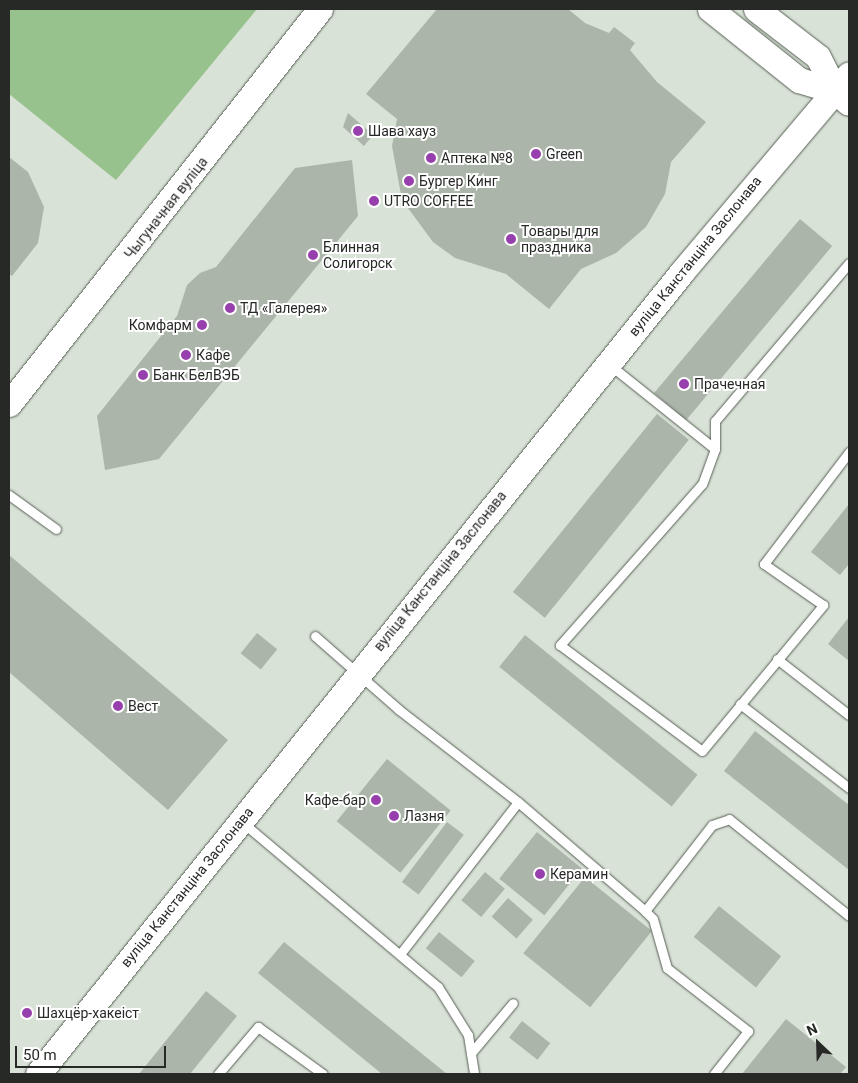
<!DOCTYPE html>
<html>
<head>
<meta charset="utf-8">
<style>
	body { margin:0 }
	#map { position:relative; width:858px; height:1083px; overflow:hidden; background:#d8e2d6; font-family:Roboto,sans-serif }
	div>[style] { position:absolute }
	.green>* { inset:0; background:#98c28d }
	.building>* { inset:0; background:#acb5aa; transform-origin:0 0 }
	.roads { filter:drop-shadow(0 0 1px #575f55) drop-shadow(0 0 1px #575f55) }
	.lane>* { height:9px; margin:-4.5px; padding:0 4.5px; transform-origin:4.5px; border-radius:4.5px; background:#fff }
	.secondary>* { height:25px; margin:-12.5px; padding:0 12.5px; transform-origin:12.5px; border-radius:12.5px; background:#fff }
	.dots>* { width:14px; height:14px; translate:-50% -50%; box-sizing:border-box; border:2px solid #fff; border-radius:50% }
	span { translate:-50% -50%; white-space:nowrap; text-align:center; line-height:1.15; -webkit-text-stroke:4px #fff; paint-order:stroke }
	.poi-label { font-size:14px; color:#262925 }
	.left { translate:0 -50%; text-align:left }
	.right { translate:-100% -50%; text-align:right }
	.street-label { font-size:14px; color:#262925 }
	.frame { position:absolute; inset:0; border:10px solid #262925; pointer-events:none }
	.north { position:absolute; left:793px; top:1018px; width:50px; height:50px; -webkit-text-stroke:4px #fff; paint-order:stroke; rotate:336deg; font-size:14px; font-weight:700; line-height:20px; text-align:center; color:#262925 }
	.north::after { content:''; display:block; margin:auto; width:18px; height:22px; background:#262925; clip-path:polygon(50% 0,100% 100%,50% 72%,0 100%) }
	.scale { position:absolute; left:15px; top:1046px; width:151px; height:22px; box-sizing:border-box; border:2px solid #262925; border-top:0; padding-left:6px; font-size:15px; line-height:18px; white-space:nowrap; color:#262925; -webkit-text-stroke:4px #fff; paint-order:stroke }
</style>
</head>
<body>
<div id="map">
	<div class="green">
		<div style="clip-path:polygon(9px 9px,257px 9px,116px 180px,9px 94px)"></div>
	</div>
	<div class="building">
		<div style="clip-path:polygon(437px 9px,568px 9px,585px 23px,609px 33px,614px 27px,635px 43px,630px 50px,657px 82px,706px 122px,671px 162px,665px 194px,646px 227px,616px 253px,581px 269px,549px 309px,506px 274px,455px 258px,433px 242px,402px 200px,392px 146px,397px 119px,366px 94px)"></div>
		<div style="clip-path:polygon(348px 113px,373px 135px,364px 146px,343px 127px)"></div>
		<div style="clip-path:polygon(9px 157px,28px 172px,44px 207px,38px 243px,12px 276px,9px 274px)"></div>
		<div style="clip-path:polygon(352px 160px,358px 216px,159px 459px,105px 470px,97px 416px,177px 316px,187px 285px,200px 273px,216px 267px,295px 168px)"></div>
		<div style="left:800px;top:219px;width:42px;height:227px;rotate:40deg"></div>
		<div style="left:657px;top:414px;width:41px;height:229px;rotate:39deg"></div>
		<div style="clip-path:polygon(849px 504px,849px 564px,840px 575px,811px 552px)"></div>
		<div style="clip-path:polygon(9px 555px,228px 740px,168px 810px,9px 672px)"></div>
		<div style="clip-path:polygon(849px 617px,849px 661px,828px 644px)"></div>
		<div style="left:257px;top:633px;width:26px;height:26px;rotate:39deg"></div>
		<div style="left:525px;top:635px;width:222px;height:41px;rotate:39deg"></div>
		<div style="clip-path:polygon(755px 731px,849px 805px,849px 870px,724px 771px)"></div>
		<div style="left:387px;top:759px;width:82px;height:80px;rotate:39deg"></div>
		<div style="left:447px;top:822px;width:21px;height:75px;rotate:37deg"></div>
		<div style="left:537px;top:832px;width:58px;height:60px;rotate:39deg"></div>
		<div style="left:485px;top:872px;width:26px;height:37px;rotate:40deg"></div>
		<div style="left:585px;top:877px;width:86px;height:98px;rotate:39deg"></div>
		<div style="left:508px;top:898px;width:33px;height:25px;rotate:41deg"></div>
		<div style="left:719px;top:906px;width:80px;height:40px;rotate:39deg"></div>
		<div style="left:439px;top:932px;width:46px;height:21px;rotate:39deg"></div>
		<div style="clip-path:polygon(284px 942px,447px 1074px,382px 1074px,258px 973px)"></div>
		<div style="clip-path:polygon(206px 991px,237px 1016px,190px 1074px,139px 1074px)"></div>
		<div style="clip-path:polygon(786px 1019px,846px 1067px,840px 1074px,742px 1074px)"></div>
		<div style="left:522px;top:1021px;width:36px;height:21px;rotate:38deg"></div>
	</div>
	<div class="roads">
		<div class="lane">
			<div style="left:849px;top:263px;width:207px;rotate:130.3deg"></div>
			<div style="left:715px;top:421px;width:28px;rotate:90deg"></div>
			<div style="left:715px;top:449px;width:37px;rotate:110deg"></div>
			<div style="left:702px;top:484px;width:215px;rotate:131.4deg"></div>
			<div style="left:560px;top:645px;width:177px;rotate:36.7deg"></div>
			<div style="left:702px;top:751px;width:190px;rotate:-50.3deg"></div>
			<div style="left:823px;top:605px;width:72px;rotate:-145.2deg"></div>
			<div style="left:764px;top:564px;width:141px;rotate:-52.8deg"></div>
			<div style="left:610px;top:365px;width:134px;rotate:38.7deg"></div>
			<div style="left:9px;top:495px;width:58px;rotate:35.9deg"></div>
			<div style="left:315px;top:636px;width:111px;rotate:41.3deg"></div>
			<div style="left:398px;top:709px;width:152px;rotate:37.8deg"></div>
			<div style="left:518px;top:802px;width:192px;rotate:127.8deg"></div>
			<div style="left:777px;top:659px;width:91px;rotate:37.9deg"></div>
			<div style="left:740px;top:704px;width:138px;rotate:37.6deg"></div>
			<div style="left:518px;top:802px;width:167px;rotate:40.6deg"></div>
			<div style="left:645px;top:911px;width:109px;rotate:-52.1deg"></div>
			<div style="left:712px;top:825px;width:18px;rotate:-19deg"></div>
			<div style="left:729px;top:819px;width:154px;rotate:38.9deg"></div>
			<div style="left:242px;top:822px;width:256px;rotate:40.1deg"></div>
			<div style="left:438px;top:987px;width:57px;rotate:58deg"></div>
			<div style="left:468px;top:1035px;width:39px;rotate:81deg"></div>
			<div style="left:645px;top:911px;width:11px;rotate:45deg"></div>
			<div style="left:653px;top:919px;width:51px;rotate:74.1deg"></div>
			<div style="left:667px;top:968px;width:103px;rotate:37.9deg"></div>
			<div style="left:748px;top:1031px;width:55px;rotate:128.3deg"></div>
			<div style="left:471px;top:1053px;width:65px;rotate:-50deg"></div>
			<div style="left:218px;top:1074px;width:62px;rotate:-49.6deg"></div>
			<div style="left:258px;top:1027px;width:80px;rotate:35.9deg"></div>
		</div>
		<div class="secondary">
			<div style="left:710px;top:9px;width:114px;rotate:38.6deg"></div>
			<div style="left:799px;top:80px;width:38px;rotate:17deg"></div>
			<div style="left:756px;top:9px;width:78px;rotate:37.7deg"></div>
			<div style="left:818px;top:57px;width:38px;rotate:63deg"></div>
			<div style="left:835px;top:91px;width:18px;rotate:41deg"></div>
			<div style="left:9px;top:404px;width:503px;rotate:-51.79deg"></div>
			<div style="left:38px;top:1074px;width:1027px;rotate:-51.24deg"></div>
			<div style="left:681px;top:273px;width:260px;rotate:-49.8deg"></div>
		</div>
	</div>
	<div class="dots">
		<div style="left:358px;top:131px;background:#973fac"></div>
		<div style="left:536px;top:154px;background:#973fac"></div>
		<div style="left:431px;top:158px;background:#973fac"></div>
		<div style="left:409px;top:181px;background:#973fac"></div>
		<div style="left:374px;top:201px;background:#973fac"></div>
		<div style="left:511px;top:239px;background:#973fac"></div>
		<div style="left:313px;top:255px;background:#973fac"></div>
		<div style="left:230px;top:308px;background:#973fac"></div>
		<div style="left:202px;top:325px;background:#973fac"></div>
		<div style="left:186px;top:355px;background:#973fac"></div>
		<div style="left:143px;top:375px;background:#973fac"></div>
		<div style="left:684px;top:384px;background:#973fac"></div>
		<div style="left:118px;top:706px;background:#973fac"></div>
		<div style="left:376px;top:800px;background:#973fac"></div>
		<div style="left:394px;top:816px;background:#973fac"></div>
		<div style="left:540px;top:874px;background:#973fac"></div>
		<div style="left:27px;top:1013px;background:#973fac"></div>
	</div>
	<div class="poi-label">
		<span class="left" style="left:368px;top:131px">Шава хауз</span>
		<span class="left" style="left:546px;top:154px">Green</span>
		<span class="left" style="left:441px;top:158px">Аптека №8</span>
		<span class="left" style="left:419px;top:181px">Бургер Кинг</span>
		<span class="left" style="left:384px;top:201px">UTRO COFFEE</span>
		<span class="left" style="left:521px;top:239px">Товары для<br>праздника</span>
		<span class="left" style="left:323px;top:255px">Блинная<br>Солигорск</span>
		<span class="left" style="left:240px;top:308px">ТД «Галерея»</span>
		<span class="right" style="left:192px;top:325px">Комфарм</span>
		<span class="left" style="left:196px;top:355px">Кафе</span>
		<span class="left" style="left:153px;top:375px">Банк БелВЭБ</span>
		<span class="left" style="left:694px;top:384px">Прачечная</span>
		<span class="left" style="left:128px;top:706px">Вест</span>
		<span class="right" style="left:366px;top:800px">Кафе-бар</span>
		<span class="left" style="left:404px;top:816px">Лазня</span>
		<span class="left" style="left:550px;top:874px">Керамин</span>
		<span class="left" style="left:37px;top:1013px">Шахцёр-хакеіст</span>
	</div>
	<div class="street-label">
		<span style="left:166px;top:208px;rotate:-52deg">Чыгуначная вуліца</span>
		<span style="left:695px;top:256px;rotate:-51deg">вуліца Канстанціна Заслонава</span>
		<span style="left:440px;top:571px;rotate:-51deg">вуліца Канстанціна Заслонава</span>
		<span style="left:187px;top:887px;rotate:-51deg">вуліца Канстанціна Заслонава</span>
	</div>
	<div class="frame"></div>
	<div class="north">N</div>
	<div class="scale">50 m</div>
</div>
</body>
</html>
